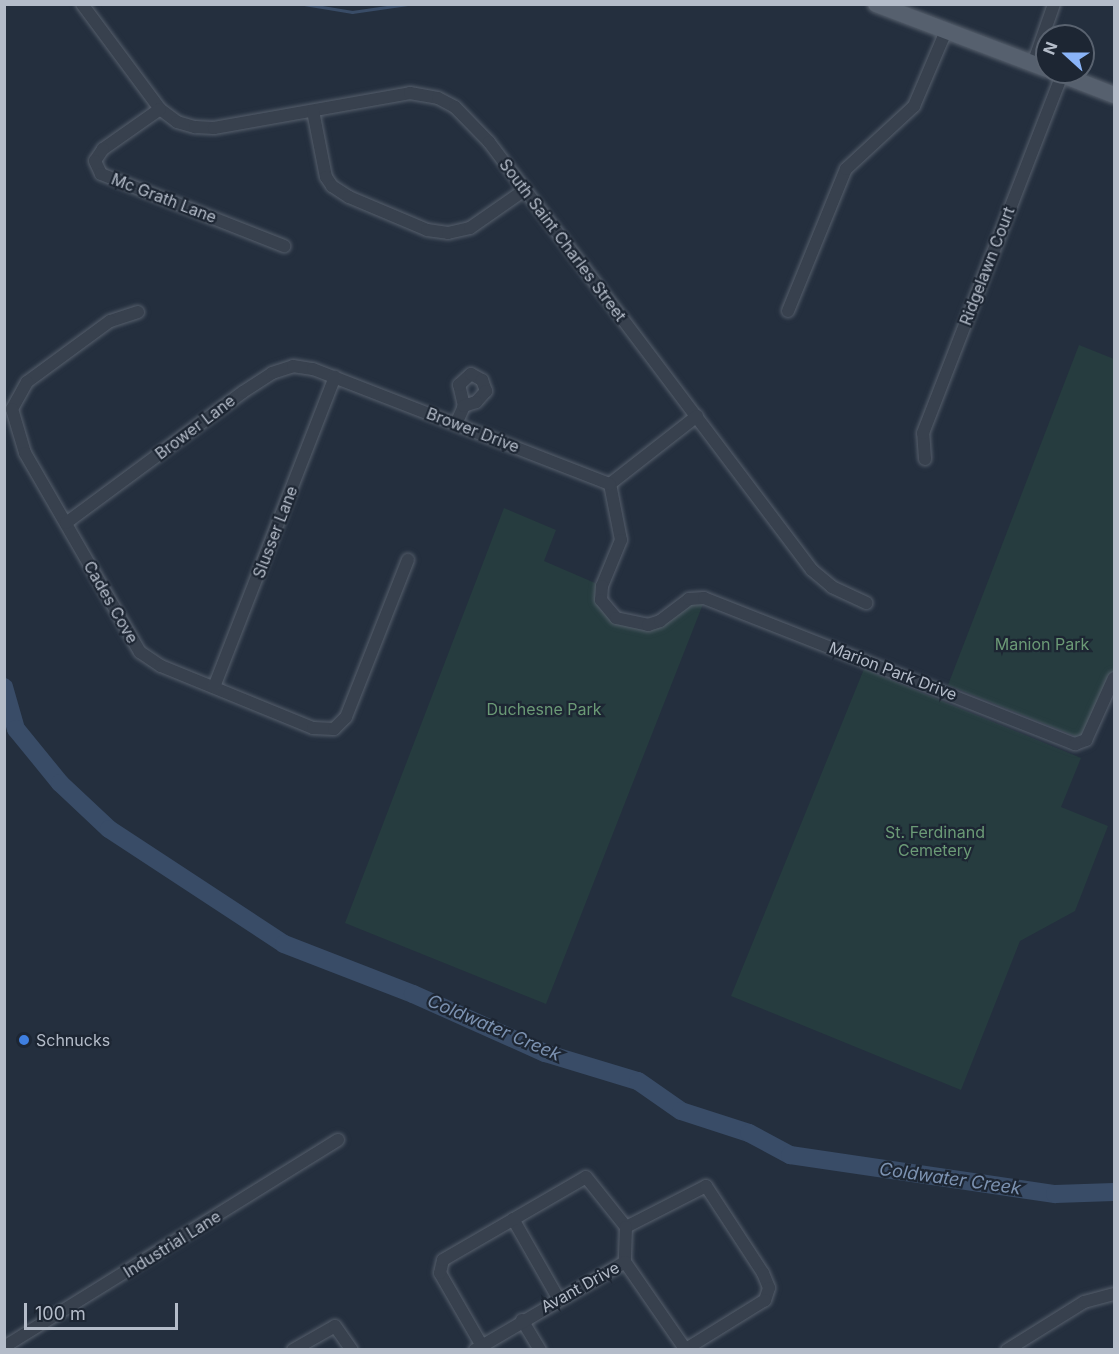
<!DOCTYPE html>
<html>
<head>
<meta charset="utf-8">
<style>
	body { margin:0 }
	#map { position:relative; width:1119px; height:1354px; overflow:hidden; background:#242f3e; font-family:Inter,sans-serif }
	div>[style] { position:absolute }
	.green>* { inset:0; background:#263c3f }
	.stream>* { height:3px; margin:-1.5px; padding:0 1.5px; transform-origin:1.5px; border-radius:1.5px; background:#394c67 }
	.river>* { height:18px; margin:-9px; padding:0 9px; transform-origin:9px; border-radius:9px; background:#394c67 }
	.roads { filter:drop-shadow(0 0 2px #565f6c) drop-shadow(0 0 2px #565f6c) }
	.minor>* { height:12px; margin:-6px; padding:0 6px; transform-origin:6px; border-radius:6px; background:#38414e }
	.major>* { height:16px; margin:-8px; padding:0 8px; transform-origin:8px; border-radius:8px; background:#56606e }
	.dots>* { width:16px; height:16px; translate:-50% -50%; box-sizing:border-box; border:3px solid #1d2633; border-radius:50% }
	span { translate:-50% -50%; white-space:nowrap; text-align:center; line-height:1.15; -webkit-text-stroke:4.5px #1d2633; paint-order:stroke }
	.street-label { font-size:16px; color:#b4bcc9 }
	.park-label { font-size:16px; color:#6b9a76 }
	.poi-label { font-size:16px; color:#b4bcc9 }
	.left { translate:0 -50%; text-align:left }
	.water-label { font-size:18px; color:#7c92b1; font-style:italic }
	.frame { position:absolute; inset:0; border:6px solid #b4bcc9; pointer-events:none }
	.north { position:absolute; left:1035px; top:24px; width:60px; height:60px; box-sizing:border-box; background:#1d2633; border:2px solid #59626f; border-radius:50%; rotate:291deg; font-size:16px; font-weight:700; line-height:24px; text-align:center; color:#b4bcc9 }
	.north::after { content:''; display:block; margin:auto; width:21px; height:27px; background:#8ab4f8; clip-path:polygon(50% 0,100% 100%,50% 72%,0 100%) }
	.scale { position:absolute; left:24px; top:1303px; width:154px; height:27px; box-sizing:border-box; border:3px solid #b4bcc9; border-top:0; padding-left:8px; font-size:18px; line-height:21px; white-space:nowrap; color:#b4bcc9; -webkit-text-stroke:4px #1d2633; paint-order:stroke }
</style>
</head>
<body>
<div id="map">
	<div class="green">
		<div style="clip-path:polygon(1079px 345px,1114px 359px,1114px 680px,1090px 742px,948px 685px)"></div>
		<div style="clip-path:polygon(504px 508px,556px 530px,544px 561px,602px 586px,606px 610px,648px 625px,689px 599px,703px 604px,546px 1004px,345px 923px)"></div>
		<div style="clip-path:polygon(864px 669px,1081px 758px,1061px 807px,1108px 826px,1075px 911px,1020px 941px,961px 1090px,731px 996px)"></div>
	</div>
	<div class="stream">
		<div style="left:304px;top:4px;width:49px;rotate:9.5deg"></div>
		<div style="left:352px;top:12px;width:56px;rotate:-8.3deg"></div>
	</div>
	<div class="river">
		<div style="left:4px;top:687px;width:44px;rotate:74.1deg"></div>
		<div style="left:16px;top:729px;width:70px;rotate:50.8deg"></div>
		<div style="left:60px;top:783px;width:67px;rotate:43.2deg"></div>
		<div style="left:109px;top:829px;width:209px;rotate:33.3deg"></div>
		<div style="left:284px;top:944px;width:138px;rotate:21.2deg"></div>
		<div style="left:413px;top:994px;width:145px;rotate:24.1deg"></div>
		<div style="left:545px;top:1053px;width:97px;rotate:16.8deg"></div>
		<div style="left:638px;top:1081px;width:52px;rotate:34.9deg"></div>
		<div style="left:681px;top:1111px;width:71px;rotate:17.9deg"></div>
		<div style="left:749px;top:1133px;width:47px;rotate:28.2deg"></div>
		<div style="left:790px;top:1155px;width:268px;rotate:8.4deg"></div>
		<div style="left:1055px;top:1194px;width:59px;rotate:-1.9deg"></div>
	</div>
	<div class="roads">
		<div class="minor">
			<div style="left:82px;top:4px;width:131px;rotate:53.4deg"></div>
			<div style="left:160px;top:109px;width:21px;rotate:37deg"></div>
			<div style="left:177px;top:122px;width:19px;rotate:16deg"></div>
			<div style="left:195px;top:127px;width:19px;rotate:3deg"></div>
			<div style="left:214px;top:128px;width:199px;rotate:-10.1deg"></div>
			<div style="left:410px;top:93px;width:28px;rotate:10deg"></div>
			<div style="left:438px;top:98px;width:19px;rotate:28deg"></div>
			<div style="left:455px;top:107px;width:49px;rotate:45.8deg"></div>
			<div style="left:489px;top:142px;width:536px;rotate:52.96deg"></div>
			<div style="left:812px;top:570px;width:26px;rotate:40deg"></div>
			<div style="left:832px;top:587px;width:38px;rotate:25deg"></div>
			<div style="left:1033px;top:64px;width:64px;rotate:-70.7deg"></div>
			<div style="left:160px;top:109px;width:70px;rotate:144.9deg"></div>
			<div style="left:103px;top:149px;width:14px;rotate:124deg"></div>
			<div style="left:95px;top:161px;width:14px;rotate:65deg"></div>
			<div style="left:101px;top:174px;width:197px;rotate:21.5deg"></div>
			<div style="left:313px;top:111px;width:67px;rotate:78.9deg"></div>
			<div style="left:326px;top:177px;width:11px;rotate:56deg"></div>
			<div style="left:332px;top:186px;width:20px;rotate:33deg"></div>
			<div style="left:349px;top:197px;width:85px;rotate:22.9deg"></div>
			<div style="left:427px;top:230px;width:21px;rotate:8deg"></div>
			<div style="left:448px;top:233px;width:23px;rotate:-13deg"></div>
			<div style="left:470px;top:228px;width:65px;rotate:-34.9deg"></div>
			<div style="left:788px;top:311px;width:153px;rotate:-67.8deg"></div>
			<div style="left:846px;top:169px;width:93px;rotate:-42.8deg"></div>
			<div style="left:914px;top:106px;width:82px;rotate:-66.9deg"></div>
			<div style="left:138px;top:312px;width:29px;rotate:162deg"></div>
			<div style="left:110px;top:321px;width:103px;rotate:143.7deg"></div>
			<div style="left:27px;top:382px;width:31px;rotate:119deg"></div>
			<div style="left:12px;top:409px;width:46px;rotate:73.5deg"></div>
			<div style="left:25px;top:453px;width:230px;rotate:60deg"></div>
			<div style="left:140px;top:652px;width:25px;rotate:34deg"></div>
			<div style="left:161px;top:666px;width:164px;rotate:22.2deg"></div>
			<div style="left:313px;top:728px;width:21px;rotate:3deg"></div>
			<div style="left:334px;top:729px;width:17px;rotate:-45deg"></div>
			<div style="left:346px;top:717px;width:169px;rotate:-68.5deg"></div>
			<div style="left:697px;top:416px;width:110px;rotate:142deg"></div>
			<div style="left:610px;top:484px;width:57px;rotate:78.9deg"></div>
			<div style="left:621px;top:540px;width:50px;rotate:112.4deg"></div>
			<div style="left:602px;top:586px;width:14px;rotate:94deg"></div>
			<div style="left:601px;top:600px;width:23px;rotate:50deg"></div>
			<div style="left:616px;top:618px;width:33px;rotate:12deg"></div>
			<div style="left:648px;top:625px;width:13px;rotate:-18deg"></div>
			<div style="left:660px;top:621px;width:36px;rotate:-37deg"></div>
			<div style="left:689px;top:599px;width:15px;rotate:-4deg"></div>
			<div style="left:704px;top:598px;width:399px;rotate:21.5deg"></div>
			<div style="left:1075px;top:744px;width:12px;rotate:-20deg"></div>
			<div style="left:1086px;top:740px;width:68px;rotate:-65.7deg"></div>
			<div style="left:456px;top:424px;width:20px;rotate:-66deg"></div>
			<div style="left:464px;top:406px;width:22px;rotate:-103deg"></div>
			<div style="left:459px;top:385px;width:16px;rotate:-43deg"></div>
			<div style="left:471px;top:374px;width:13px;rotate:29deg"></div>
			<div style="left:482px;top:380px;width:12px;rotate:70deg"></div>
			<div style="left:486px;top:391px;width:15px;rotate:132deg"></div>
			<div style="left:476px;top:402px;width:13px;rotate:162deg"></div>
			<div style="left:925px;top:459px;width:26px;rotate:-94deg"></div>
			<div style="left:923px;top:433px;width:385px;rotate:-68.8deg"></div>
			<div style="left:66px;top:523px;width:220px;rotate:-36.5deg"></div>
			<div style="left:243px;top:392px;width:35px;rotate:-33deg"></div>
			<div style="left:272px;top:373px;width:22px;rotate:-18deg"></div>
			<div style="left:293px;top:366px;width:20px;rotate:9deg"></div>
			<div style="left:313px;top:369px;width:318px;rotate:21.2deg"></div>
			<div style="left:214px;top:687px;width:333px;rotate:-68.7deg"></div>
			<div style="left:513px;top:1219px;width:91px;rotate:60.3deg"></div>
			<div style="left:626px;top:1227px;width:90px;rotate:-27.1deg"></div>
			<div style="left:706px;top:1186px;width:104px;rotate:56.8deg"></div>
			<div style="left:763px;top:1273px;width:16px;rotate:68deg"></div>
			<div style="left:769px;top:1288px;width:13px;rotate:108deg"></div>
			<div style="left:765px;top:1300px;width:93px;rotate:148.2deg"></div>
			<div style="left:522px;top:1320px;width:35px;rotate:59deg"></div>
			<div style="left:482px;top:1346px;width:84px;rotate:-119.9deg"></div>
			<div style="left:440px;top:1273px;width:13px;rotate:-77deg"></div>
			<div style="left:443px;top:1260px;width:165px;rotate:-30.1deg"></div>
			<div style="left:586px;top:1177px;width:64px;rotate:51.3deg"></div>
			<div style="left:626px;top:1227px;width:35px;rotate:92deg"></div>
			<div style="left:4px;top:1347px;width:393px;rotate:-31.8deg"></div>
			<div style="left:293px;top:1350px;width:48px;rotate:-29.7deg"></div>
			<div style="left:335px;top:1326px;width:29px;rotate:55deg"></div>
			<div style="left:475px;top:1350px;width:174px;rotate:-30.4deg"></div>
			<div style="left:625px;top:1262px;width:107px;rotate:55.3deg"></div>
			<div style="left:1007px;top:1350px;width:91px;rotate:-31.9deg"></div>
			<div style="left:1084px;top:1302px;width:31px;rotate:-15deg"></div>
		</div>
		<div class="major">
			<div style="left:876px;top:4px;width:183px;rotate:20.8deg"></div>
			<div style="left:1055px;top:72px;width:63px;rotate:21.3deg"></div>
		</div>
	</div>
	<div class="dots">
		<div style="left:24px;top:1040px;background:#3f7fe0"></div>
	</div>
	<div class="street-label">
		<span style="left:164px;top:198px;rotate:21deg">Mc Grath Lane</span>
		<span style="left:563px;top:240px;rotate:53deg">South Saint Charles Street</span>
		<span style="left:987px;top:266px;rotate:-69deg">Ridgelawn Court</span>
		<span style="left:195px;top:427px;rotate:-37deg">Brower Lane</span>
		<span style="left:473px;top:430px;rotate:21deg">Brower Drive</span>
		<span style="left:275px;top:532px;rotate:-69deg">Slusser Lane</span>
		<span style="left:111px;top:602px;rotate:60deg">Cades Cove</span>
		<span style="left:893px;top:671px;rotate:21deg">Marion Park Drive</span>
		<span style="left:172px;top:1244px;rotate:-32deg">Industrial Lane</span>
		<span style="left:580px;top:1287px;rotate:-29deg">Avant Drive</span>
	</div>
	<div class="park-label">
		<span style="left:1042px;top:644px">Manion Park</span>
		<span style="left:544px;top:709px">Duchesne Park</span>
		<span style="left:935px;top:841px">St. Ferdinand<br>Cemetery</span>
	</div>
	<div class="poi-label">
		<span class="left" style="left:36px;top:1040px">Schnucks</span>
	</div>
	<div class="water-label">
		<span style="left:494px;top:1028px;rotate:23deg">Coldwater Creek</span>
		<span style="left:950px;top:1179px;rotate:8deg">Coldwater Creek</span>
	</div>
	<div class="frame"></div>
	<div class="north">N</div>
	<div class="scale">100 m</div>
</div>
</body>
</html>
